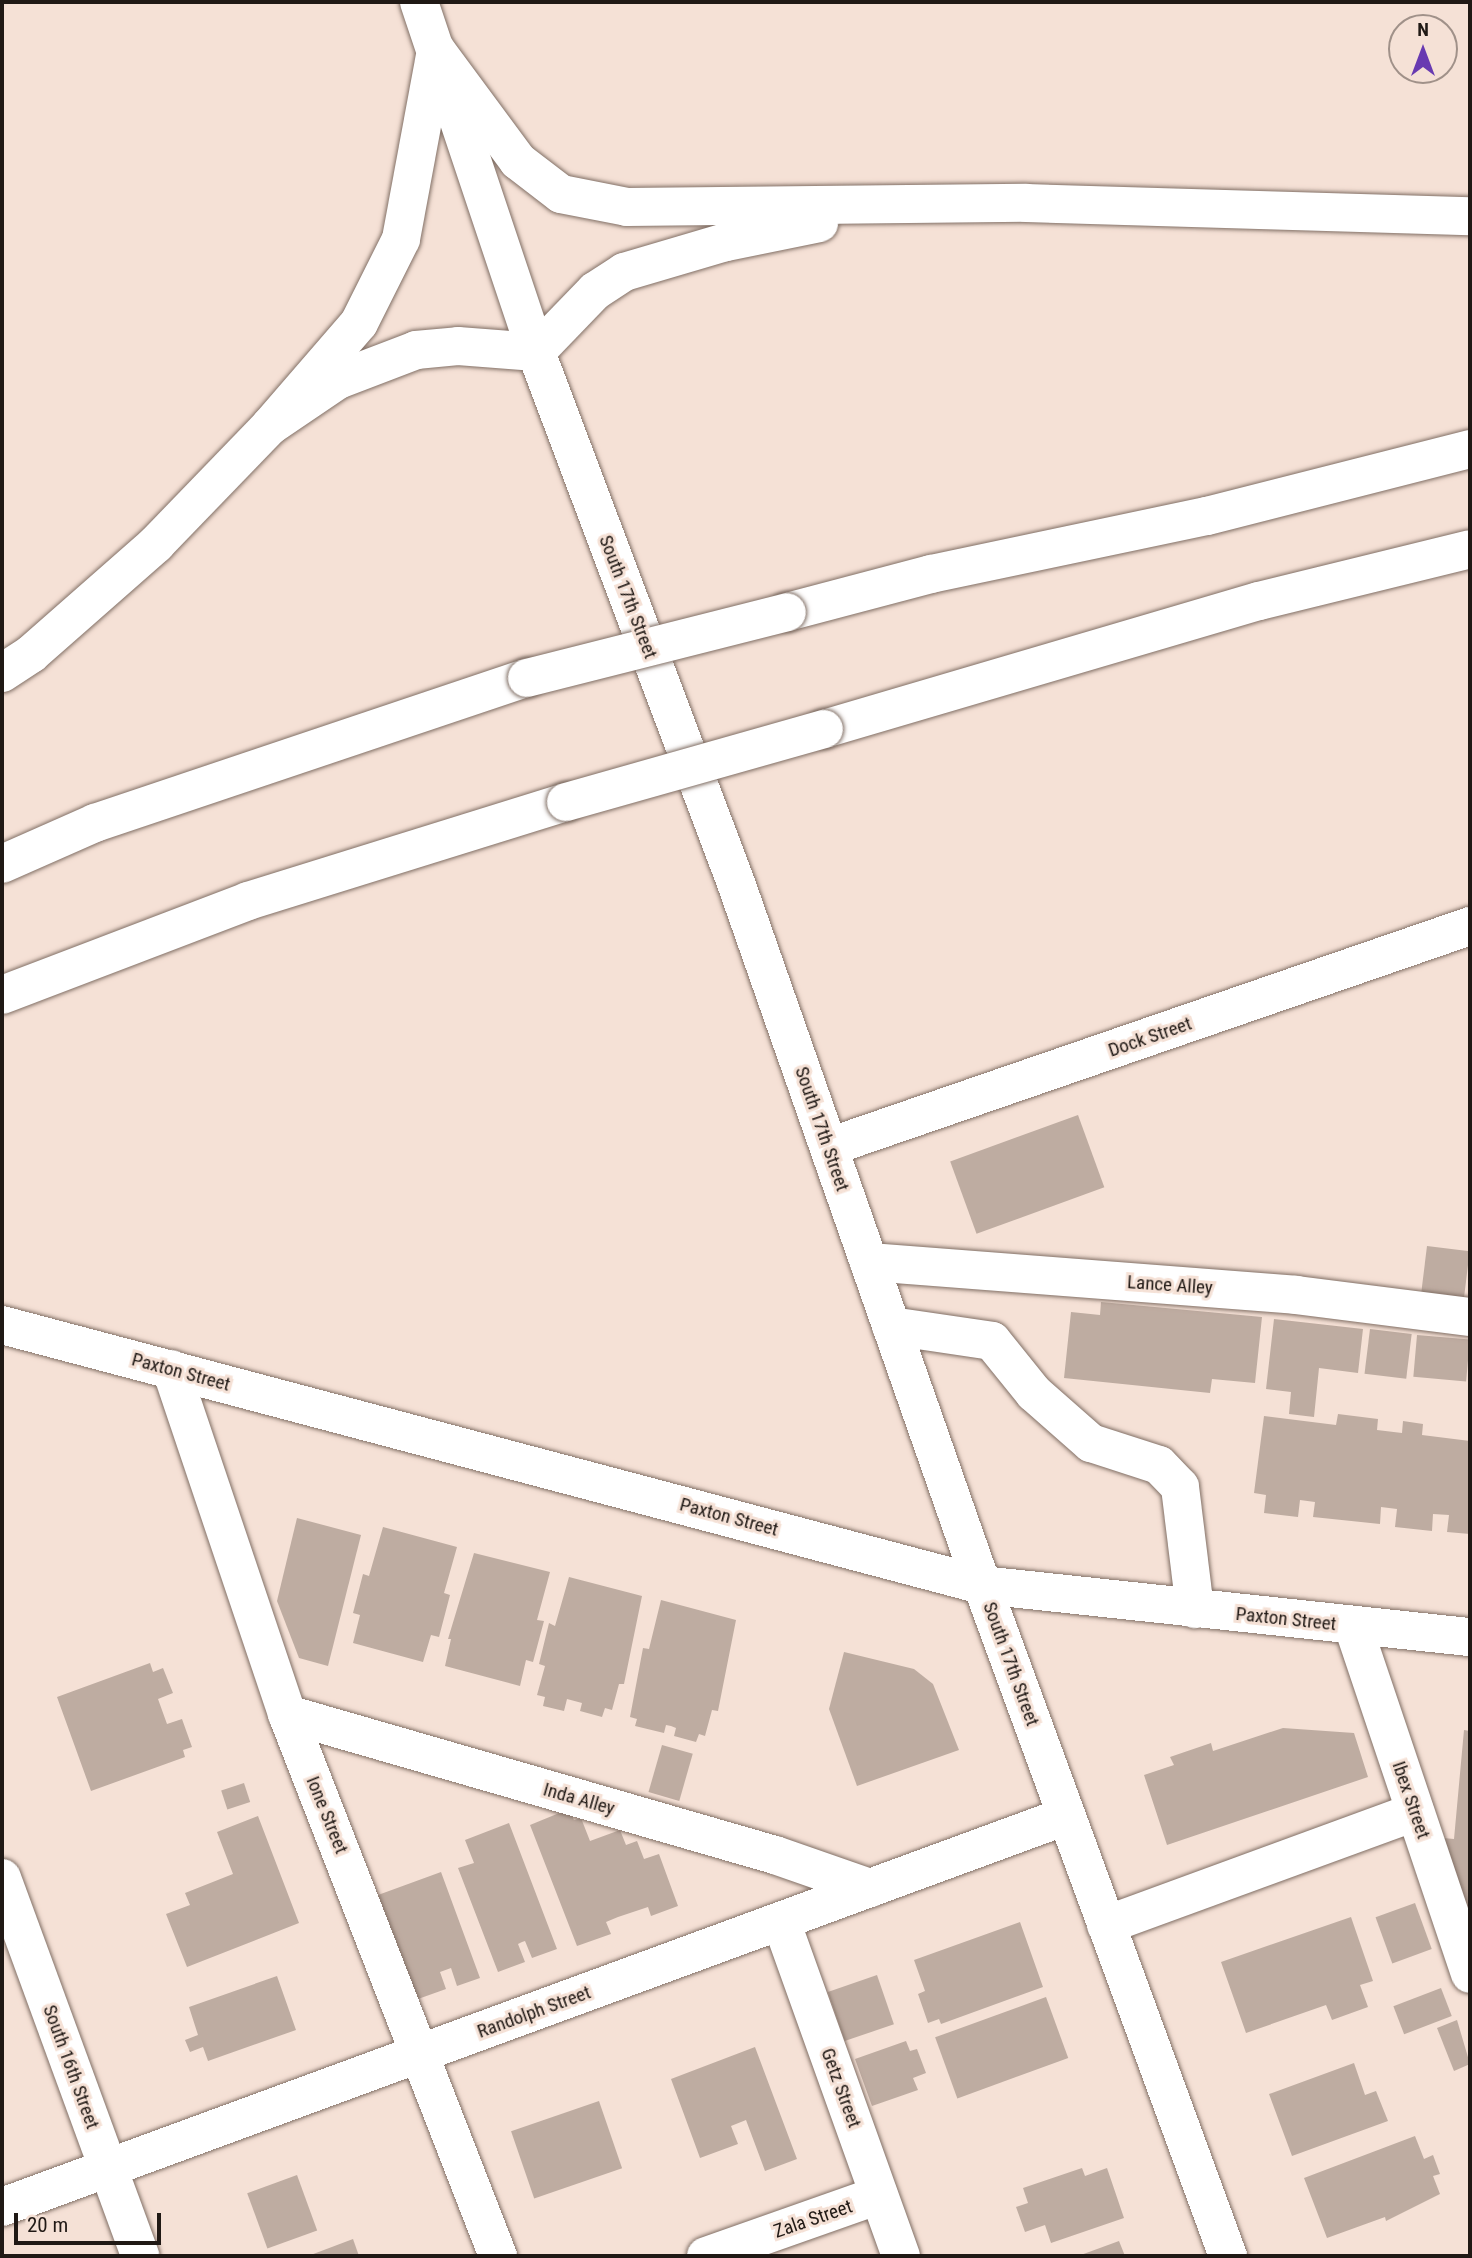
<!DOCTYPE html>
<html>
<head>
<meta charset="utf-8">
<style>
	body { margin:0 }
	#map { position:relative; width:1472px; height:2258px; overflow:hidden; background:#f5e1d6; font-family:"Roboto Condensed",sans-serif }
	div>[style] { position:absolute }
	.building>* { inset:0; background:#beaca1; transform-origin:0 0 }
	.roads { filter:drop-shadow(0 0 2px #816f65) drop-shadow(0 0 2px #816f65) }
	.minor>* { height:38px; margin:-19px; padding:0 19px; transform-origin:19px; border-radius:19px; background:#fff }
	.major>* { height:38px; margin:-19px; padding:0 19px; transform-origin:19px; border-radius:19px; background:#fff }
	.highway>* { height:38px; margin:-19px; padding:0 19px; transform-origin:19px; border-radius:19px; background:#fff }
	.bridges { filter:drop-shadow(0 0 2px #816f65) drop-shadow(0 0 2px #816f65) }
	.highway-bridge>* { height:38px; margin:-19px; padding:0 19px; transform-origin:19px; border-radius:19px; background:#fff }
	span { translate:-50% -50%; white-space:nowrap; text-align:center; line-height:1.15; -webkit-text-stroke:6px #f5e1d6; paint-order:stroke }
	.street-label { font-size:19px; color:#201915 }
	.frame { position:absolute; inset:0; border:4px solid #201915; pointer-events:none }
	.north { position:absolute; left:1388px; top:14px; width:70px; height:70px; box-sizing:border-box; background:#f5e1d6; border:2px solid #a09189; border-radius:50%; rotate:0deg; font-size:19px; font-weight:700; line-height:28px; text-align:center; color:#201915 }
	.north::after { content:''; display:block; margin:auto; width:24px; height:32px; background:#683ab1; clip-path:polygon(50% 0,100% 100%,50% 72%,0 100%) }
	.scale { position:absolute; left:14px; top:2213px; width:147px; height:32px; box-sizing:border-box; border:4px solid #201915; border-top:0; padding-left:9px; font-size:21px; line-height:24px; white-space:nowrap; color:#201915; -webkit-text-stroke:5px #f5e1d6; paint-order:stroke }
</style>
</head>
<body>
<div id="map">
	<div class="building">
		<div style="left:1078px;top:1115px;width:77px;height:136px;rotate:70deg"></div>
		<div style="left:1427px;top:1246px;width:43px;height:49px;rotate:7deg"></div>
		<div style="clip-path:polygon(1101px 1302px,1262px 1317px,1255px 1383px,1212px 1379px,1210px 1393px,1064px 1378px,1071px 1312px,1100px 1315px)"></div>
		<div style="clip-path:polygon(1274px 1319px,1363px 1329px,1358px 1373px,1319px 1368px,1314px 1417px,1289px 1414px,1291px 1392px,1266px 1389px)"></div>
		<div style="left:1370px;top:1329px;width:42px;height:45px;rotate:7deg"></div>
		<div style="left:1417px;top:1335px;width:53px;height:42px;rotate:5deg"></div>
		<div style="clip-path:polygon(1338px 1414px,1378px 1419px,1377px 1430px,1402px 1433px,1403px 1421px,1423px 1424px,1422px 1435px,1470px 1441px,1470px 1534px,1447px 1532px,1449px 1515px,1433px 1514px,1432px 1531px,1395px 1527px,1397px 1509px,1381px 1507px,1380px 1524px,1313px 1517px,1315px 1502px,1300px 1500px,1298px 1517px,1264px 1513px,1266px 1495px,1254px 1493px,1264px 1416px,1336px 1425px)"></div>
		<div style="clip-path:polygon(297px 1518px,361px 1535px,328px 1666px,299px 1658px,277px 1601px)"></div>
		<div style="clip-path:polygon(383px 1527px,457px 1547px,444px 1593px,450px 1595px,439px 1637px,431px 1635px,423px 1662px,353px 1643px,360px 1615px,353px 1613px,363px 1574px,369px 1576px)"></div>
		<div style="clip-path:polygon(474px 1553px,550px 1572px,537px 1620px,544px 1621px,533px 1662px,526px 1660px,520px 1686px,445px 1666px,451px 1639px,448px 1639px)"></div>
		<div style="clip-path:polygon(569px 1577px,642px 1596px,624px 1684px,619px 1684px,612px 1710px,605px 1708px,602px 1717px,580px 1711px,582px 1703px,567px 1699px,564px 1711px,543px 1706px,545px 1697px,537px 1695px,545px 1666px,539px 1664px,549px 1623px,555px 1626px)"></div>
		<div style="clip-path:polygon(661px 1600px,736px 1620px,718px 1711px,712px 1710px,705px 1736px,699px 1734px,696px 1742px,674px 1736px,676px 1728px,671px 1726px,666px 1725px,664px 1733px,635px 1726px,637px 1719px,630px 1717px,643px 1648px,649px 1649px)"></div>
		<div style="clip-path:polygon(844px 1652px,914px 1669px,933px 1684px,959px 1750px,857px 1786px,829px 1709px)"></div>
		<div style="clip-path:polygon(150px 1663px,153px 1672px,163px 1668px,173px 1693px,158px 1699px,167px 1724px,182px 1719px,192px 1747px,183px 1750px,185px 1757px,91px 1791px,57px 1697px)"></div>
		<div style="clip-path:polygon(1283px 1728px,1354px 1733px,1368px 1777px,1167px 1845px,1144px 1775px,1174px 1765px,1170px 1757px,1211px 1743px,1213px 1751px)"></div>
		<div style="clip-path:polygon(1464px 1730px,1470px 1731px,1470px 1922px,1432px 1837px,1454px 1839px)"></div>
		<div style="left:662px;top:1745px;width:32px;height:49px;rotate:16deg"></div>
		<div style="left:244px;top:1783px;width:20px;height:24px;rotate:72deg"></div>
		<div style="clip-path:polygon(569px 1809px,574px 1820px,581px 1818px,590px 1841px,620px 1830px,626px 1845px,637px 1841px,644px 1859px,659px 1854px,678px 1906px,651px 1916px,648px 1907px,618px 1917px,606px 1922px,611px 1934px,577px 1946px,530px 1825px)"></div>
		<div style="clip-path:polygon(258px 1816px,299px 1923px,187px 1967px,166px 1914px,190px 1905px,185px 1893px,233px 1874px,217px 1832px)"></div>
		<div style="clip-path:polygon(509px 1823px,557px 1949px,532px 1958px,525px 1941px,522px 1942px,518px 1944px,525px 1962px,498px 1972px,458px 1868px,474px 1863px,465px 1840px)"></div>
		<div style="clip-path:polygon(441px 1872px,480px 1978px,457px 1986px,451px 1968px,440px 1972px,446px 1989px,418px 1999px,378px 1895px)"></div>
		<div style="left:1415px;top:1903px;width:49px;height:42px;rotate:70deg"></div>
		<div style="clip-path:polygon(1351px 1917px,1373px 1981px,1360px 1985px,1368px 2007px,1332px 2020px,1326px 2005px,1246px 2033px,1221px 1962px)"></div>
		<div style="clip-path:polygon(1020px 1922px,1043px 1987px,941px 2024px,939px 2019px,928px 2023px,918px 1994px,925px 1991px,914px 1960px)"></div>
		<div style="left:877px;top:1975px;width:52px;height:52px;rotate:71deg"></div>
		<div style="clip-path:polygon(277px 1976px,296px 2030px,208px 2061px,203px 2047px,190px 2052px,185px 2040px,198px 2035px,189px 2007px)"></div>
		<div style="left:1441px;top:1988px;width:30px;height:51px;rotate:69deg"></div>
		<div style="left:1046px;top:1997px;width:65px;height:118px;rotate:70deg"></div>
		<div style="clip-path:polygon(1457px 2020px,1470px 2064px,1454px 2071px,1437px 2028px)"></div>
		<div style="clip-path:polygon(906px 2041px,910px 2051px,917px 2049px,926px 2073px,913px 2078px,918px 2090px,872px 2106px,855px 2059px)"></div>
		<div style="clip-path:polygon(755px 2047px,797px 2159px,765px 2171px,746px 2120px,731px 2126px,738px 2144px,700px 2158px,671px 2079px)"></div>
		<div style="clip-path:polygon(1354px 2063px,1365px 2095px,1376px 2091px,1388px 2121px,1292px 2156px,1269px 2094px)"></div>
		<div style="left:599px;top:2101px;width:71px;height:93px;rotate:71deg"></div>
		<div style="clip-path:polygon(1415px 2136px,1424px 2159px,1433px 2155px,1440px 2174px,1433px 2176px,1440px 2194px,1386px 2221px,1385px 2217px,1327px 2238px,1304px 2178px)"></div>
		<div style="clip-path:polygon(1082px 2168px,1085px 2176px,1107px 2168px,1124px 2218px,1051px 2243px,1045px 2225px,1025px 2232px,1016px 2207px,1028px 2203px,1023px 2188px)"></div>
		<div style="left:297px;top:2175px;width:59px;height:53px;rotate:70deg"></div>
		<div style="clip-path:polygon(353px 2239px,359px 2256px,308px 2256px)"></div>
		<div style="clip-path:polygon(1119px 2241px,1125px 2256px,1078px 2256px)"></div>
	</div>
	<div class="roads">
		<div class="minor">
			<div style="left:829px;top:1147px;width:678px;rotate:-19.02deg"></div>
			<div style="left:869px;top:1262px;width:428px;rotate:4.4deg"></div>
			<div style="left:1296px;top:1295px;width:175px;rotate:7.2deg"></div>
			<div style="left:891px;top:1326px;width:102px;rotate:8.4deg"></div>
			<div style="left:992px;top:1341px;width:67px;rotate:51.1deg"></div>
			<div style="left:1034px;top:1393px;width:76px;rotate:41.3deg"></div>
			<div style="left:1091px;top:1443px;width:71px;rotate:17.9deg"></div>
			<div style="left:1159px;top:1465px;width:30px;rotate:46deg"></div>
			<div style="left:1180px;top:1487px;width:123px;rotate:83deg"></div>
			<div style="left:171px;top:1369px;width:364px;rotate:71.4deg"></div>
			<div style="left:287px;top:1714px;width:582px;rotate:68.73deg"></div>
			<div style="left:982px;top:1585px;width:715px;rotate:69.87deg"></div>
			<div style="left:1353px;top:1626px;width:367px;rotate:71.4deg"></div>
			<div style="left:287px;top:1714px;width:508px;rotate:16.12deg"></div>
			<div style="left:775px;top:1855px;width:101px;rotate:19.2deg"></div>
			<div style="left:2px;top:1878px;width:402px;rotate:69.9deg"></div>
			<div style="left:781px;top:1921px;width:356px;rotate:70.3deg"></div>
			<div style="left:1106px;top:1925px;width:329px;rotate:-20.1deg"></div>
			<div style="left:2px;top:2207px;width:1134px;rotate:-20.18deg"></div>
			<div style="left:706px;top:2256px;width:183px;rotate:-19.4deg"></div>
		</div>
		<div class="major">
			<div style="left:419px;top:2px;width:369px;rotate:71.5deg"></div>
			<div style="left:536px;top:352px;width:567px;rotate:69.36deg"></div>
			<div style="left:736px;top:883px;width:744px;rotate:70.69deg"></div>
			<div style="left:2px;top:1325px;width:1014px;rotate:14.86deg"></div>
			<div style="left:982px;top:1585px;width:491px;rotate:6.1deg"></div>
		</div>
		<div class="highway">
			<div style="left:436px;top:50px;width:138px;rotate:53.5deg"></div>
			<div style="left:518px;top:161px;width:54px;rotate:37.5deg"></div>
			<div style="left:561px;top:194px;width:67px;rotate:11.1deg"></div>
			<div style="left:627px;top:207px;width:399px;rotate:-0.6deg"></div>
			<div style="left:1026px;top:203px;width:444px;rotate:1.7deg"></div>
			<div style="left:270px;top:426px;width:82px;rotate:-34.1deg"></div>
			<div style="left:338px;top:380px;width:84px;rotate:-21deg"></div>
			<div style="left:416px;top:350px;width:42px;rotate:-5.4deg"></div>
			<div style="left:458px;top:346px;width:78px;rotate:4.4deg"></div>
			<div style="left:536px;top:352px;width:85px;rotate:-46deg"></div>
			<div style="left:595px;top:291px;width:35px;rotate:-33deg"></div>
			<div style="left:624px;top:272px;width:106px;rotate:-16.4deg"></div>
			<div style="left:726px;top:242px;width:95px;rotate:-11.5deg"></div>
			<div style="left:787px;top:612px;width:149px;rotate:-14.8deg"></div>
			<div style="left:931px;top:574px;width:282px;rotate:-11.9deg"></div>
			<div style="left:1207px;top:516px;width:271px;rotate:-14.3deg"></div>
			<div style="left:2px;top:673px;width:35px;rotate:-33deg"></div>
			<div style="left:31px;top:654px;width:167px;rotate:-41.3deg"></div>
			<div style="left:156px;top:544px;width:164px;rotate:-46deg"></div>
			<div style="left:270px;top:426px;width:136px;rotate:-49.2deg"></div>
			<div style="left:359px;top:323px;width:94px;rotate:-63.4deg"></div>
			<div style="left:401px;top:239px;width:192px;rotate:-79.5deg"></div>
			<div style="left:824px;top:729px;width:453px;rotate:-16.4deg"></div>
			<div style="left:1259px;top:601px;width:217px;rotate:-13.8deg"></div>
			<div style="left:2px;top:864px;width:102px;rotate:-23.8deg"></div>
			<div style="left:95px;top:823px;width:456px;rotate:-18.6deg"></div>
			<div style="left:2px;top:995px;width:263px;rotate:-20.9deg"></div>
			<div style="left:248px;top:901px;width:333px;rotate:-17.3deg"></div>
		</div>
	</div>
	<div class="bridges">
		<div class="highway-bridge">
			<div style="left:527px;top:678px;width:268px;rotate:-14.2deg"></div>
			<div style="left:566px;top:802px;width:268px;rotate:-15.8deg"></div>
		</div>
	</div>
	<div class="street-label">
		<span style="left:628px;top:597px;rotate:69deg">South 17th Street</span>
		<span style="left:1150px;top:1037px;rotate:-19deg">Dock Street</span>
		<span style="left:822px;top:1129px;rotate:71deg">South 17th Street</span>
		<span style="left:1170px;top:1285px;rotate:4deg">Lance Alley</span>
		<span style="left:181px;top:1372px;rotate:15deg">Paxton Street</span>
		<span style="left:729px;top:1517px;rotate:15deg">Paxton Street</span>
		<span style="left:1286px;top:1619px;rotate:6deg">Paxton Street</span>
		<span style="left:1011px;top:1664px;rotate:70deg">South 17th Street</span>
		<span style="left:579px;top:1799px;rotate:16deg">Inda Alley</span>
		<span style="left:1411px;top:1800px;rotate:71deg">Ibex Street</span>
		<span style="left:327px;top:1815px;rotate:68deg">Ione Street</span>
		<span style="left:534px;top:2012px;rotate:-20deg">Randolph Street</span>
		<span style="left:71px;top:2067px;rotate:70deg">South 16th Street</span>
		<span style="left:841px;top:2088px;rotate:70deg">Getz Street</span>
		<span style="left:813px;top:2219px;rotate:-19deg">Zala Street</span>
	</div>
	<div class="frame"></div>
	<div class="north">N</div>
	<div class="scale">20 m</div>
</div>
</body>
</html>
